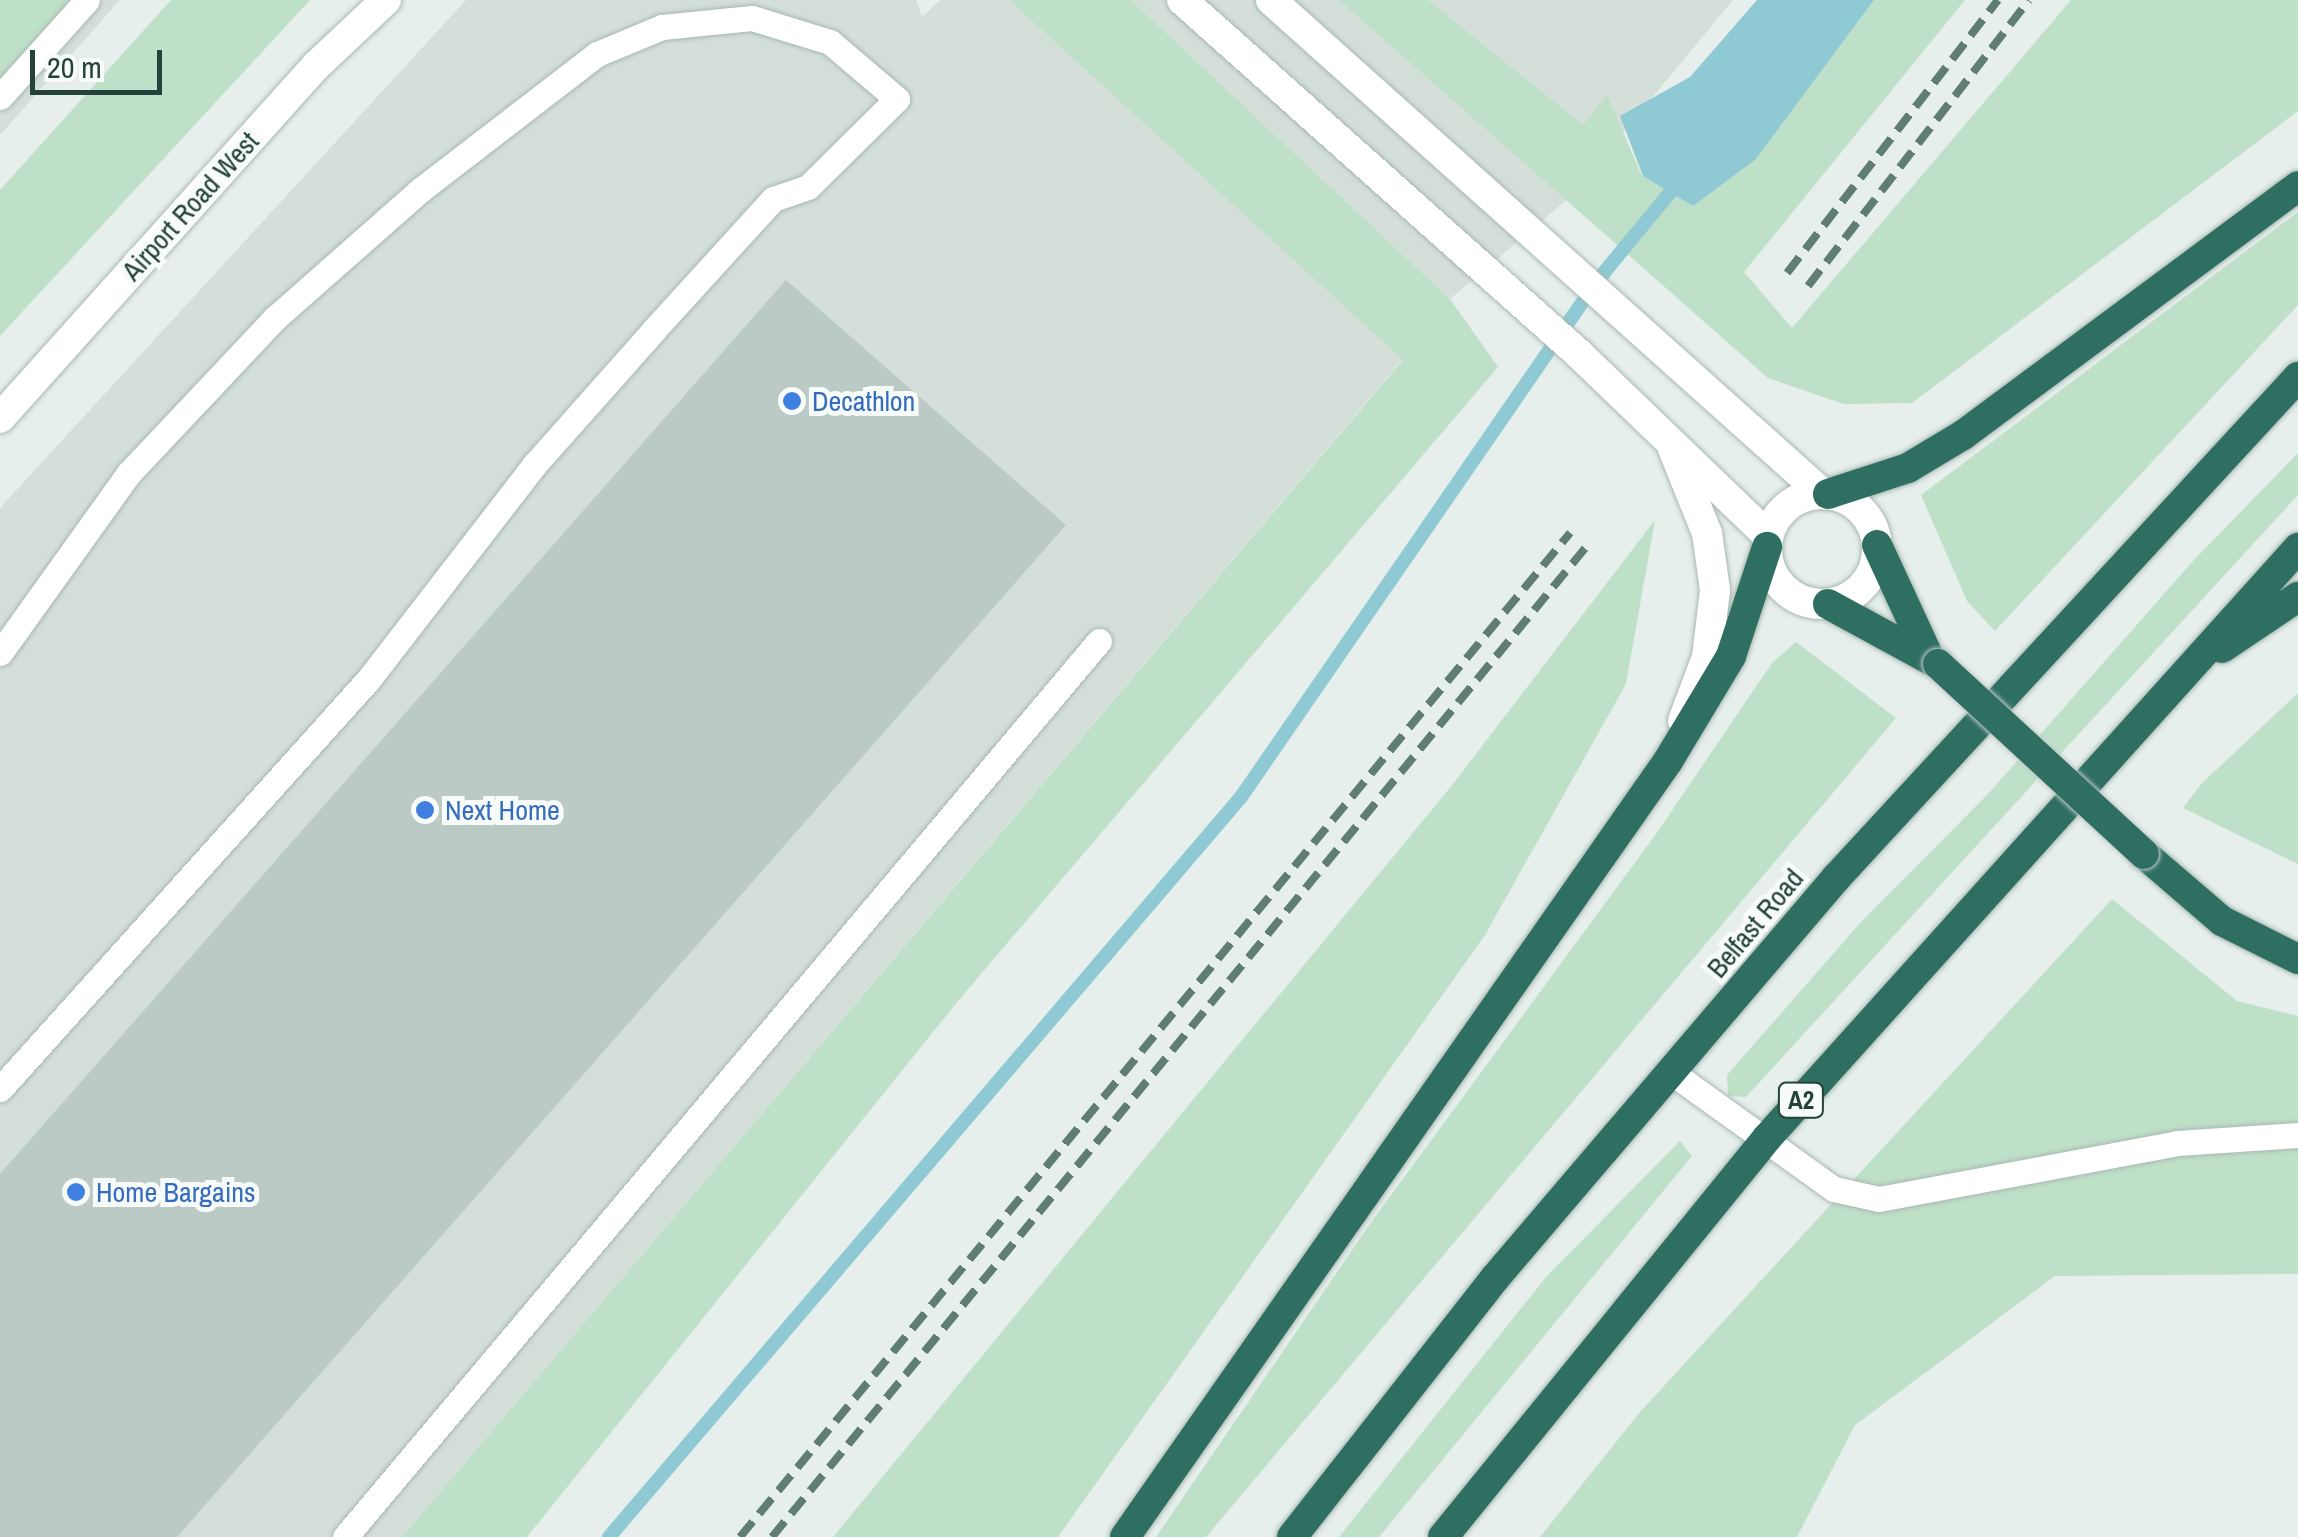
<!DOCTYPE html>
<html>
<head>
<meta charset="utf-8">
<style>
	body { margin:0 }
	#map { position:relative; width:2298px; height:1537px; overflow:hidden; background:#e6efeb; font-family:"Archivo Narrow",sans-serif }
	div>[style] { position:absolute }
	.built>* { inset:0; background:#d4dfda }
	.green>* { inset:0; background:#bfe0c8 }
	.water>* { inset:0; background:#8ec9d4 }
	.stream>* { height:14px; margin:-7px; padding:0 7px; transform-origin:7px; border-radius:7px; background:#8ec9d4 }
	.building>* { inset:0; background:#bbcac4 }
	.roads { filter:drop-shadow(0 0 2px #a8b8b2) drop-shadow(0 0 2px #a8b8b2) }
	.lane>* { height:25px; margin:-12.5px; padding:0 12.5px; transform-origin:12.5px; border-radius:12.5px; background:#fff }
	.secondary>* { height:30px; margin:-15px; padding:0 15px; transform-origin:15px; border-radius:15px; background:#fff }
	.secondary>.ring { margin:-15px; padding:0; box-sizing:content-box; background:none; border:30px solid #fff; border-radius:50% }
	.highway>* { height:30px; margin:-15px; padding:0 15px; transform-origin:15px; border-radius:15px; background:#2f6f62 }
	.rail>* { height:8px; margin-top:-4px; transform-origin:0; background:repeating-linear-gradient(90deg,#5f7d75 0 20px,transparent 0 30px) }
	.bridges { filter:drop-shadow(0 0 2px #c2cac8) drop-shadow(0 0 2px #c2cac8) }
	.highway-bridge>* { height:30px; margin:-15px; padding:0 15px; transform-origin:15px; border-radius:15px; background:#2f6f62 }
	.dots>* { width:28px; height:28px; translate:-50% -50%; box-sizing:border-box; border:5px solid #f7fbf9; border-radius:50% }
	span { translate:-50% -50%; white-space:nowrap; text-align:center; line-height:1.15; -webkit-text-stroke:10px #f7fbf9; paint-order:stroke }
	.shield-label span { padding:2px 8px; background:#f7fbf9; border:2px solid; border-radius:8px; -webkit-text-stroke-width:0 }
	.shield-label { font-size:25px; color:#24423a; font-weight:700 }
	.street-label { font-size:28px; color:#24423a }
	.shop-label { font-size:28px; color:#366cbe }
	.left { translate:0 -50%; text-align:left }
	.scale { position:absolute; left:30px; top:50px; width:132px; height:45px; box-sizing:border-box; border:5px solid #24423a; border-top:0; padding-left:12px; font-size:30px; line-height:35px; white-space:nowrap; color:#24423a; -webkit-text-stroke:8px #f7fbf9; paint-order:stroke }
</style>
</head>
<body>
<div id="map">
	<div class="built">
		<div style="clip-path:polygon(0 0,120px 0,0 135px)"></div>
		<div style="clip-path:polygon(466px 0,916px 0,922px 17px,940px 0,1009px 0,1403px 359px,402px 1537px,0 1537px,0 508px)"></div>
		<div style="clip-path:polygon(1131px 0,1733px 0,1570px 197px,1450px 299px)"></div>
	</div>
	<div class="green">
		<div style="clip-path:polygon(0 0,70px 0,0 80px)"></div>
		<div style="clip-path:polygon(171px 0,310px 0,0 336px,0 190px)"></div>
		<div style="clip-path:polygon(1009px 0,1131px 0,1450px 299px,1498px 367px,958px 1001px,527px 1537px,402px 1537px,1403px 360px)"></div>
		<div style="clip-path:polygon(1339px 0,1428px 0,1583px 125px,1607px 95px,1642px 176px,1756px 159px,1874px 0,1965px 0,1744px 272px,1792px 328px,2071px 0,2298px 0,2298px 111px,1912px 403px,1844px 404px,1768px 378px)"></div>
		<div style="clip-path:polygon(2298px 212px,2298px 305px,1995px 631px,1967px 601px,1921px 495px)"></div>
		<div style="clip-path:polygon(2298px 453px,2298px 495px,1746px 1097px,1728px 1096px,1727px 1075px,1861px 922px,1988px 794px,2192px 562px)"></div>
		<div style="clip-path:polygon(1655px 520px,1626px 684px,1485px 935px,1058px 1537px,833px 1537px,1453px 784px)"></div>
		<div style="clip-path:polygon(1796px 642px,1896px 718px,1206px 1537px,1156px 1537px,1372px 1221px,1656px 834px,1772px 663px)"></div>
		<div style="clip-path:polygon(2298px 693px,2298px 864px,2183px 808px,2201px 784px)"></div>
		<div style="clip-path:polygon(2112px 899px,2237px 1001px,2298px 1016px,2298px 1274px,2055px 1276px,1855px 1425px,1797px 1537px,1540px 1537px,1640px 1412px)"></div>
		<div style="clip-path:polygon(1680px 1141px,1692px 1156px,1379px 1537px,1339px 1537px,1546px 1277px)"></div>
	</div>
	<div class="water">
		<div style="clip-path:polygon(1757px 0,1874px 0,1756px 159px,1693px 206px,1643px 176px,1620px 116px,1690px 77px)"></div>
	</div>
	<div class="stream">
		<div style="left:609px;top:1537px;width:973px;rotate:-49.5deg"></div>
		<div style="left:1241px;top:797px;width:627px;rotate:-55.4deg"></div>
		<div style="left:1597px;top:281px;width:134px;rotate:-50.5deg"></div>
	</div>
	<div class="building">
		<div style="clip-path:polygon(786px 280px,1066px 525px,177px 1537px,0 1537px,0 1174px)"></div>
	</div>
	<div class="roads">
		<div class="lane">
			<div style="left:0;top:97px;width:130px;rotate:-48.1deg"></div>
			<div style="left:0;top:653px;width:221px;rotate:-54.4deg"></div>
			<div style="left:129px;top:473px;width:213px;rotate:-46.7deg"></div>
			<div style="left:275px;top:318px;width:192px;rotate:-41.4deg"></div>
			<div style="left:419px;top:191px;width:225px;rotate:-37.6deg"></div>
			<div style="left:597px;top:54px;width:70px;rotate:-22.6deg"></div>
			<div style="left:662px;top:27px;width:90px;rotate:-5.7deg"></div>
			<div style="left:752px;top:18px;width:82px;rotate:17.1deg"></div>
			<div style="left:830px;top:42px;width:88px;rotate:40.4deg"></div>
			<div style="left:897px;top:99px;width:125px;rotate:135.3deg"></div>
			<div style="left:808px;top:187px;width:37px;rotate:161deg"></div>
			<div style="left:773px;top:199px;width:177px;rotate:132.3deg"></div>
			<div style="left:654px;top:330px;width:179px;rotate:131.6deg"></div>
			<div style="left:535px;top:464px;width:274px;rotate:127.7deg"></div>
			<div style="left:367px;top:681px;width:549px;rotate:131.97deg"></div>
			<div style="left:1671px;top:1072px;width:201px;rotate:35.7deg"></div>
			<div style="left:1834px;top:1189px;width:46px;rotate:12.5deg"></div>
			<div style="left:1879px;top:1199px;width:303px;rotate:-10.6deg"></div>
			<div style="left:2177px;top:1143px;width:121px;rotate:-3.8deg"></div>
			<div style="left:345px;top:1537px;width:1171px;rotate:-49.92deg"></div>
		</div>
		<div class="secondary">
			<div style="left:1182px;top:0;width:532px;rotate:41.72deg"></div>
			<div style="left:1579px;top:354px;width:262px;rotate:43.9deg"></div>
			<div style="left:1271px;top:0;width:741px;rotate:41.83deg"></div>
			<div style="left:0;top:418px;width:474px;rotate:-48.1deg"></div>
			<div style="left:317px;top:65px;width:95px;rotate:-43.3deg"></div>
			<div style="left:1673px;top:449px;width:91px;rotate:68deg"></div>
			<div style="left:1707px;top:533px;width:58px;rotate:82deg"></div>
			<div style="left:1715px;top:590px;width:67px;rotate:96.8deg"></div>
			<div style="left:1707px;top:657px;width:68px;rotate:110.6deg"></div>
			<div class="ring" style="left:1767px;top:494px;width:80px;height:80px"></div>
		</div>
		<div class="highway">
			<div style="left:1828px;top:494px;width:84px;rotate:-18deg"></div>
			<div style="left:1908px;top:468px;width:64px;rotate:-31deg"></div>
			<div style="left:1963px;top:435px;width:417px;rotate:-36.6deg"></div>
			<div style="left:1877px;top:545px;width:119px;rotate:65.2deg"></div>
			<div style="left:1828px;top:604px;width:125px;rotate:28.6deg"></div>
			<div style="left:2222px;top:648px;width:92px;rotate:-33.9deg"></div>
			<div style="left:2144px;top:854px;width:103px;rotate:40.7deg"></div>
			<div style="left:2222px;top:921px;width:85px;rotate:26.6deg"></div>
			<div style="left:1125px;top:1537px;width:947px;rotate:-55.02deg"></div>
			<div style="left:1668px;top:761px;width:122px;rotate:-59deg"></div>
			<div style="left:1731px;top:656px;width:115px;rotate:-71.7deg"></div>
			<div style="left:1292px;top:1537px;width:329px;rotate:-51.9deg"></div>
			<div style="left:1495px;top:1278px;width:526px;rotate:-49.55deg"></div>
			<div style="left:1836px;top:878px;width:682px;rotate:-47.32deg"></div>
			<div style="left:1443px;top:1537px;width:514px;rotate:-50.92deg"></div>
			<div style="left:1767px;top:1138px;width:794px;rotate:-48.01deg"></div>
		</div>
	</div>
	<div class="rail">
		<div style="left:1787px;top:273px;width:345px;rotate:-52.3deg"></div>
		<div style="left:1808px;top:286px;width:361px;rotate:-52.3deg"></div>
		<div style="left:740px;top:1537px;width:1303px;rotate:-50.42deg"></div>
		<div style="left:772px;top:1537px;width:1282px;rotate:-50.57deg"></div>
	</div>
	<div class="bridges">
		<div class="highway-bridge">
			<div style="left:1938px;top:664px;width:280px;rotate:42.7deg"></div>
		</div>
	</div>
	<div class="dots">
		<div style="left:792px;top:401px;background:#3f7fe0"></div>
		<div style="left:425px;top:810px;background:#3f7fe0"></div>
		<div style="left:76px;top:1192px;background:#3f7fe0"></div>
	</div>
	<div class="shield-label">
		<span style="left:1801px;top:1100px">A2</span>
	</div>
	<div class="street-label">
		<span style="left:190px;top:206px;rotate:-48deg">Airport Road West</span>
		<span style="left:1755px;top:923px;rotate:-50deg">Belfast Road</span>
	</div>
	<div class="shop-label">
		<span class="left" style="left:812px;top:401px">Decathlon</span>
		<span class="left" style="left:445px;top:810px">Next Home</span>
		<span class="left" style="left:96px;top:1192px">Home Bargains</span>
	</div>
	<div class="scale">20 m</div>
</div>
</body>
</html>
